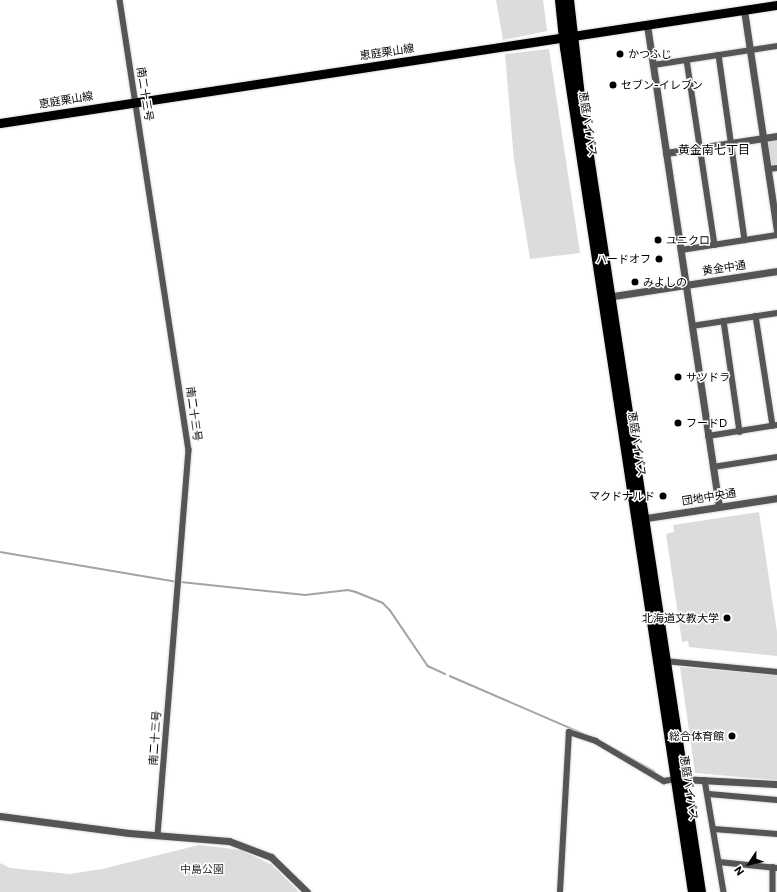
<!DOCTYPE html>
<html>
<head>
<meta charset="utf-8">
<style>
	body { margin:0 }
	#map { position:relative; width:777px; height:892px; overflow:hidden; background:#fff; font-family:Commissioner,"Noto Sans JP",sans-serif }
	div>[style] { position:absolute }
	.green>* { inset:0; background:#dcdcdc }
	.stream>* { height:1.5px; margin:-0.75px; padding:0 0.75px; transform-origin:0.75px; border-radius:0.75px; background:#a3a3a3 }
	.roads { filter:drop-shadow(0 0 1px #dbdbdb) drop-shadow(0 0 1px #dbdbdb) }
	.minor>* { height:5.5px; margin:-2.75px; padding:0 2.75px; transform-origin:2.75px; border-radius:2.75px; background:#555 }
	.tertiary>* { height:7px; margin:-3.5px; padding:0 3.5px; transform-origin:3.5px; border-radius:3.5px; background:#555 }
	.primary>* { height:9px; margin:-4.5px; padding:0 4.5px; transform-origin:4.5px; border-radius:4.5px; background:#000 }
	.trunk>* { height:10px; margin:-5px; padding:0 5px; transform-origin:5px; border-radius:5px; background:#000 }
	.dots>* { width:11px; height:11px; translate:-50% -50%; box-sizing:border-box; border:2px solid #fff; border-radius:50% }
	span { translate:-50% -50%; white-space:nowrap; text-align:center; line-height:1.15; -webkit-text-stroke:3px #fff; paint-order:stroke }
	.street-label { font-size:11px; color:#000 }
	.poi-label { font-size:11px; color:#000 }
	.left { translate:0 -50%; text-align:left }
	.right { translate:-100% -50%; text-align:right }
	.park-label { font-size:11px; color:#333 }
	.neighbourhood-label { font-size:12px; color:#000 }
	.north { position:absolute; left:729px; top:844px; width:40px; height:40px; -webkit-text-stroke:3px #fff; paint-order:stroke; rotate:235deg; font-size:11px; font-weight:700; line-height:16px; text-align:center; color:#000 }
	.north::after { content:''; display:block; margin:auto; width:14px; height:18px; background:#000; clip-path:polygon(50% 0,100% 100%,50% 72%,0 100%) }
</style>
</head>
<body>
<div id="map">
	<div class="green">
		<div style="clip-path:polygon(496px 0,543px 0,547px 31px,503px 40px)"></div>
		<div style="clip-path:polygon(549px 49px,580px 253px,530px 259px,514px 160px,505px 54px)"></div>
		<div style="clip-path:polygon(777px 139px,777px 164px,772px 165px,768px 144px,770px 140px)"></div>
		<div style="clip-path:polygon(759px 512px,777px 632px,777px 656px,689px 647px,688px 641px,682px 642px,666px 534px,674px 532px,673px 525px)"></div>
		<div style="clip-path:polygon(680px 667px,777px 675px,777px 780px,695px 773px)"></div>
		<div style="clip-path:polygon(199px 845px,241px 850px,272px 865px,299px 892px,0 892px,0 863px,10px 868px,70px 874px,102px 869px)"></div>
	</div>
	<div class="stream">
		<div style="left:0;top:552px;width:180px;rotate:9.6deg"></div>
		<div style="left:181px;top:582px;width:125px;rotate:6deg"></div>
		<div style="left:305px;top:595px;width:43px;rotate:-6.6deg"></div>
		<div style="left:348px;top:590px;width:8px;rotate:14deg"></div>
		<div style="left:356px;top:592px;width:29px;rotate:22deg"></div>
		<div style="left:383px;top:603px;width:10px;rotate:45deg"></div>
		<div style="left:390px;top:610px;width:68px;rotate:55.8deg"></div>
		<div style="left:428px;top:666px;width:19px;rotate:25deg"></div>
		<div style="left:450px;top:676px;width:144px;rotate:23.4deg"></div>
		<div style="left:607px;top:745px;width:54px;rotate:29deg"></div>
	</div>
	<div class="roads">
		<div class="minor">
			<div style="left:120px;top:0;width:455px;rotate:81.3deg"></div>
			<div style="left:189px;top:450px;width:386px;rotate:94.6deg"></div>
			<div style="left:719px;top:55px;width:187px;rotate:82deg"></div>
			<div style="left:687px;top:60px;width:187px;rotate:81.4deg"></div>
			<div style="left:653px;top:65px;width:125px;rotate:-8.7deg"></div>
			<div style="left:768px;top:169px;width:9px;rotate:-6deg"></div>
			<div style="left:681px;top:250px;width:97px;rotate:-8.9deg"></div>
			<div style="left:756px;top:316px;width:111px;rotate:81.2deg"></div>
			<div style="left:724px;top:321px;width:112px;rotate:81.8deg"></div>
			<div style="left:692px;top:326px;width:86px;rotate:-8.7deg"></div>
			<div style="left:708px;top:436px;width:70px;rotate:-9.1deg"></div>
			<div style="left:713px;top:467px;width:65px;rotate:-8.9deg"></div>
			<div style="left:665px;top:661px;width:113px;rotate:5.6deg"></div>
			<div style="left:705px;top:780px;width:114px;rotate:80.4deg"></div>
			<div style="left:709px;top:794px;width:68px;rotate:5deg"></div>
			<div style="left:714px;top:829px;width:63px;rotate:4.5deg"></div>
			<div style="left:719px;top:862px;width:58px;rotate:5.9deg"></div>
			<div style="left:773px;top:867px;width:25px;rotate:90deg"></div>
			<div style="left:560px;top:892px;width:160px;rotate:-86.8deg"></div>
			<div style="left:569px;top:732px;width:28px;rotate:18deg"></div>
			<div style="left:596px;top:741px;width:79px;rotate:30.5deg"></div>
			<div style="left:664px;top:781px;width:12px;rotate:-9deg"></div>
		</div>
		<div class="tertiary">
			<div style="left:744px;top:10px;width:224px;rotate:81.5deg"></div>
			<div style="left:647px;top:25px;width:487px;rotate:81.5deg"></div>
			<div style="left:666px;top:153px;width:112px;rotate:-8.7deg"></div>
			<div style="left:607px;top:297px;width:172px;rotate:-8.7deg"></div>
			<div style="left:640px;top:519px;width:139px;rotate:-8.7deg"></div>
			<div style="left:680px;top:779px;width:97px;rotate:3deg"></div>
			<div style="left:0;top:816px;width:130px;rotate:7.5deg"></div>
			<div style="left:129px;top:833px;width:100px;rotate:4.6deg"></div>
			<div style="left:229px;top:841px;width:45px;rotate:20.9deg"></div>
			<div style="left:271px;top:857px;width:50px;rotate:44.2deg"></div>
		</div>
		<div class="primary">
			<div style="left:0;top:123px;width:786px;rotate:-8.64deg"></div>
		</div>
		<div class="trunk">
			<div style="left:560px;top:0;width:48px;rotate:84.1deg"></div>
			<div style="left:565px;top:48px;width:854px;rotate:81.38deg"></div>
			<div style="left:569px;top:0;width:98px;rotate:83.5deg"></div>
			<div style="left:580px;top:97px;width:804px;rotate:81.35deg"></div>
		</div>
	</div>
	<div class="dots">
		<div style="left:620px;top:54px;background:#000"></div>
		<div style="left:613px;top:85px;background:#000"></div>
		<div style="left:658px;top:240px;background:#000"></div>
		<div style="left:659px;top:259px;background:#000"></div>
		<div style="left:635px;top:282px;background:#000"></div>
		<div style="left:678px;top:377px;background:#000"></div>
		<div style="left:678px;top:423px;background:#000"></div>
		<div style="left:663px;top:496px;background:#000"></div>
		<div style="left:727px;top:618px;background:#000"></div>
		<div style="left:732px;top:736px;background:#000"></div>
	</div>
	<div class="street-label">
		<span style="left:387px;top:52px;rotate:-8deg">恵庭栗山線</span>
		<span style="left:145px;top:94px;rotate:81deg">南二十三号</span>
		<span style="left:66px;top:100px;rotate:-9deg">恵庭栗山線</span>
		<span style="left:588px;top:124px;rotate:81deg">恵庭バイパス</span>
		<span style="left:724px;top:268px;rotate:-9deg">黄金中通</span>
		<span style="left:194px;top:414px;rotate:82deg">南二十三号</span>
		<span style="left:637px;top:444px;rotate:81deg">恵庭バイパス</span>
		<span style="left:709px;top:497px;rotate:-9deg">団地中央通</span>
		<span style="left:155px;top:738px;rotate:-86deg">南二十三号</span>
		<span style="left:689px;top:788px;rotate:81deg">恵庭バイパス</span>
	</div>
	<div class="poi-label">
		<span class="left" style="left:628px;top:54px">かつふじ</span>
		<span class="left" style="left:621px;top:85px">セブン-イレブン</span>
		<span class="left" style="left:666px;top:240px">ユニクロ</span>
		<span class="right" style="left:651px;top:259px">ハードオフ</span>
		<span class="left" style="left:643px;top:282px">みよしの</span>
		<span class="left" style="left:686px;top:377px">サツドラ</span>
		<span class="left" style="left:686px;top:423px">フードD</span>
		<span class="right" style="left:655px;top:496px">マクドナルド</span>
		<span class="right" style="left:719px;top:618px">北海道文教大学</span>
		<span class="right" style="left:724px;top:736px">総合体育館</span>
	</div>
	<div class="park-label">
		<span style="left:202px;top:869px">中島公園</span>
	</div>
	<div class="neighbourhood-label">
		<span style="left:714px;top:150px">黄金南七丁目</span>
	</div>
	<div class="north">N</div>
</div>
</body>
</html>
